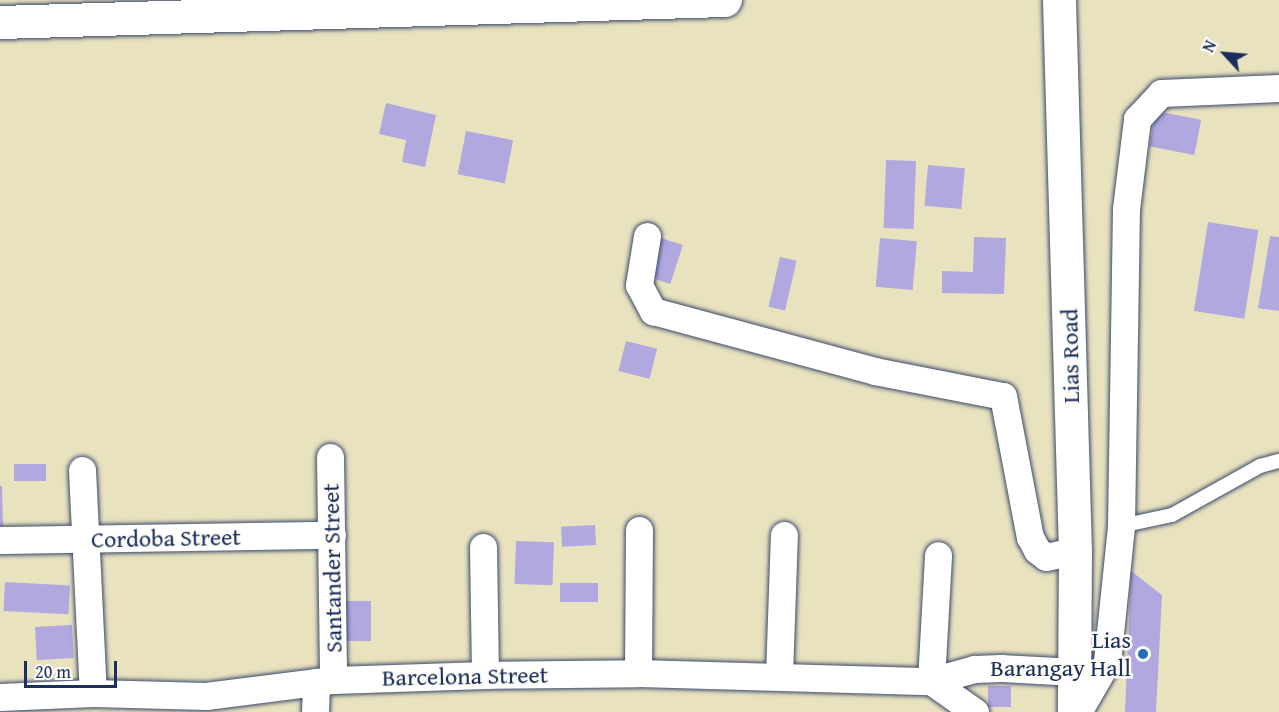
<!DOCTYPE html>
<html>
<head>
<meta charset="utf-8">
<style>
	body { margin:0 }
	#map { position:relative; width:1279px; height:712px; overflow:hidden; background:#e9e2bf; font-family:"Gentium Book Plus",serif }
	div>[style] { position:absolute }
	.building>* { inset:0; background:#b1a8e0; transform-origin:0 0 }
	.roads { filter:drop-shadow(0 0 2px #3a4a6d) drop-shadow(0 0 2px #3a4a6d) }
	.service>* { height:14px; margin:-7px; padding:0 7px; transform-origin:7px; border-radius:7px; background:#fff }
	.minor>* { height:27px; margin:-13.5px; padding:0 13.5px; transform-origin:13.5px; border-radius:13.5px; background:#fff }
	.secondary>* { height:33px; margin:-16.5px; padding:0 16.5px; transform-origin:16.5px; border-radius:16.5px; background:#fff }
	.motorway>* { height:33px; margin:-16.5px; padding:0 16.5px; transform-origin:16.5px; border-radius:16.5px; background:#fff }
	.dots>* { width:16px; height:16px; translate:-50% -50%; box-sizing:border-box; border:3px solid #fdfcf7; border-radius:50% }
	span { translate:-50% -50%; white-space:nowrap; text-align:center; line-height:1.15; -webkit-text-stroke:5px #fdfcf7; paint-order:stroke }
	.street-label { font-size:24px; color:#1b2f5e }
	.poi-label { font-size:24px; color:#1b2f5e }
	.right { translate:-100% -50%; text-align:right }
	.north { position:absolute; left:1195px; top:24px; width:60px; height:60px; -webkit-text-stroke:4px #fdfcf7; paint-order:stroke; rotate:296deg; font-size:16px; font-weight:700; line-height:24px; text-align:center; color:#1b2f5e }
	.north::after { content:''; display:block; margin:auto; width:21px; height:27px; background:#1b2f5e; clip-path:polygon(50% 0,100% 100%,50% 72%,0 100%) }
	.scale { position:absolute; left:24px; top:661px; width:93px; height:27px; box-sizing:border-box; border:3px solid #1b2f5e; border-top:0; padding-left:8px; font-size:18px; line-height:21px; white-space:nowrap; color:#1b2f5e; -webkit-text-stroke:4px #fdfcf7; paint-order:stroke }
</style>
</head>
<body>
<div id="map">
	<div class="building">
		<div style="clip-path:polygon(386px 103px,436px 115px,425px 167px,402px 162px,406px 140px,379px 134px)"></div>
		<div style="left:1156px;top:111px;width:46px;height:36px;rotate:11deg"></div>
		<div style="left:466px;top:131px;width:48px;height:44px;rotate:11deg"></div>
		<div style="left:886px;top:160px;width:30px;height:68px;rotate:2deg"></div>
		<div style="left:928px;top:165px;width:37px;height:41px;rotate:5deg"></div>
		<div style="left:1208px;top:222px;width:51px;height:90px;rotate:9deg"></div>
		<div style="clip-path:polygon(1270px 236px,1279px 237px,1279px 311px,1258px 308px)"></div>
		<div style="clip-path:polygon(974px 237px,1006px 238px,1004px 294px,942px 293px,942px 271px,973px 272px)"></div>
		<div style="left:661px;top:238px;width:23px;height:41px;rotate:18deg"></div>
		<div style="left:880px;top:238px;width:37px;height:49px;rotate:5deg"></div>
		<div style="left:780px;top:257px;width:17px;height:51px;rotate:13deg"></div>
		<div style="left:626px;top:341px;width:32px;height:31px;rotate:14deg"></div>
		<div style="left:14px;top:464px;width:32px;height:17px"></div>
		<div style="clip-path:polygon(0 486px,2px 486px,3px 526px,0 526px)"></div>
		<div style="left:595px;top:525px;width:20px;height:34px;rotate:87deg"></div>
		<div style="left:516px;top:541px;width:38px;height:43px;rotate:2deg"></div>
		<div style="clip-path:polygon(1131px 571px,1162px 595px,1156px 712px,1125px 712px)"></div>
		<div style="left:5px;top:582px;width:65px;height:29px;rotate:3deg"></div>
		<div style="left:560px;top:583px;width:38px;height:19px"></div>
		<div style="left:371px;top:601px;width:40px;height:26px;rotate:90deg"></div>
		<div style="left:72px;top:625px;width:33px;height:37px;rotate:87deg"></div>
		<div style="left:988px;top:686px;width:23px;height:21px"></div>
	</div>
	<div class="roads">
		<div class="service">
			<div style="left:1121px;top:526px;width:52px;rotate:-12.2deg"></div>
			<div style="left:1172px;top:515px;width:101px;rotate:-29.1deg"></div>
			<div style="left:1260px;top:466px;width:20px;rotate:-15deg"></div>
		</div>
		<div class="minor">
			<div style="left:647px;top:236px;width:50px;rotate:99.3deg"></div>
			<div style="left:639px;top:285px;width:30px;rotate:62deg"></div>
			<div style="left:653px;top:311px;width:230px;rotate:15.1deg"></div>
			<div style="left:875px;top:371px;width:130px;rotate:11.1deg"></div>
			<div style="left:1003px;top:396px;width:144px;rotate:79.2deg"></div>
			<div style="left:1030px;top:537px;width:15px;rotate:62deg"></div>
			<div style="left:1037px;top:550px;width:11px;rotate:38deg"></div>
			<div style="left:1046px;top:557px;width:30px;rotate:-12deg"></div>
			<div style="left:330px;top:457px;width:223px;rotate:89.2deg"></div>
			<div style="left:82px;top:470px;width:223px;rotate:87.2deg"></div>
			<div style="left:0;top:540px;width:332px;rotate:-0.9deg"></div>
			<div style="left:483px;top:547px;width:128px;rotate:89.1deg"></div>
			<div style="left:638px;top:673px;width:143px;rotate:-89.6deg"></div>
			<div style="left:779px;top:676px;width:141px;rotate:-88deg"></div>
			<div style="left:931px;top:681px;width:126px;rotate:-86.8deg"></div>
			<div style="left:931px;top:681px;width:54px;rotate:35.2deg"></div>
			<div style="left:0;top:697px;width:93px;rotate:-2.5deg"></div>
			<div style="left:93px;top:693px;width:113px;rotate:1.5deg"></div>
			<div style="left:206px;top:696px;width:128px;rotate:-7.2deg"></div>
			<div style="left:333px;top:680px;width:152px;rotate:-1.9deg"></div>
			<div style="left:485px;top:675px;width:153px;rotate:-0.7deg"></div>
			<div style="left:638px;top:673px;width:293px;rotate:1.6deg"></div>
			<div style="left:931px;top:681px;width:45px;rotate:-15.6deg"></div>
			<div style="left:974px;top:669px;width:27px;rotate:-2deg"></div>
			<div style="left:1001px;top:668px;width:74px;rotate:3.1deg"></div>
			<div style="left:315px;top:712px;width:30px;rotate:-88deg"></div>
			<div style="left:1078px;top:712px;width:58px;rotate:-59.9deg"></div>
			<div style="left:1107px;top:662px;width:137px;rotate:-84.1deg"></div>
			<div style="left:1121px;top:526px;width:317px;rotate:-89.1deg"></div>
			<div style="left:1126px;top:209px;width:91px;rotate:-83deg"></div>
			<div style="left:1137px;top:119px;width:35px;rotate:-47deg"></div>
			<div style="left:1161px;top:93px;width:118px;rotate:-2.4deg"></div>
		</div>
		<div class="secondary">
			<div style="left:1059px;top:0;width:551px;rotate:88.34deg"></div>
			<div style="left:1075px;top:551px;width:161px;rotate:90.4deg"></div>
		</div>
		<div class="motorway">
			<div style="left:0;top:22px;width:725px;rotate:-1.74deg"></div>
		</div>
	</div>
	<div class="dots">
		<div style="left:1143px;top:654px;background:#1f6fb2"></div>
	</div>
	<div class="street-label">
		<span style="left:1070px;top:356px;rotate:-91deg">Lias Road</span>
		<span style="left:166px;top:538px;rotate:-1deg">Cordoba Street</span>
		<span style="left:332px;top:568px;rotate:-91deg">Santander Street</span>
		<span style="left:465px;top:676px;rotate:-1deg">Barcelona Street</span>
	</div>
	<div class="poi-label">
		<span class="right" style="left:1131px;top:654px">Lias<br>Barangay Hall</span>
	</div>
	<div class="north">N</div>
	<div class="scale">20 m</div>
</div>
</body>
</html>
